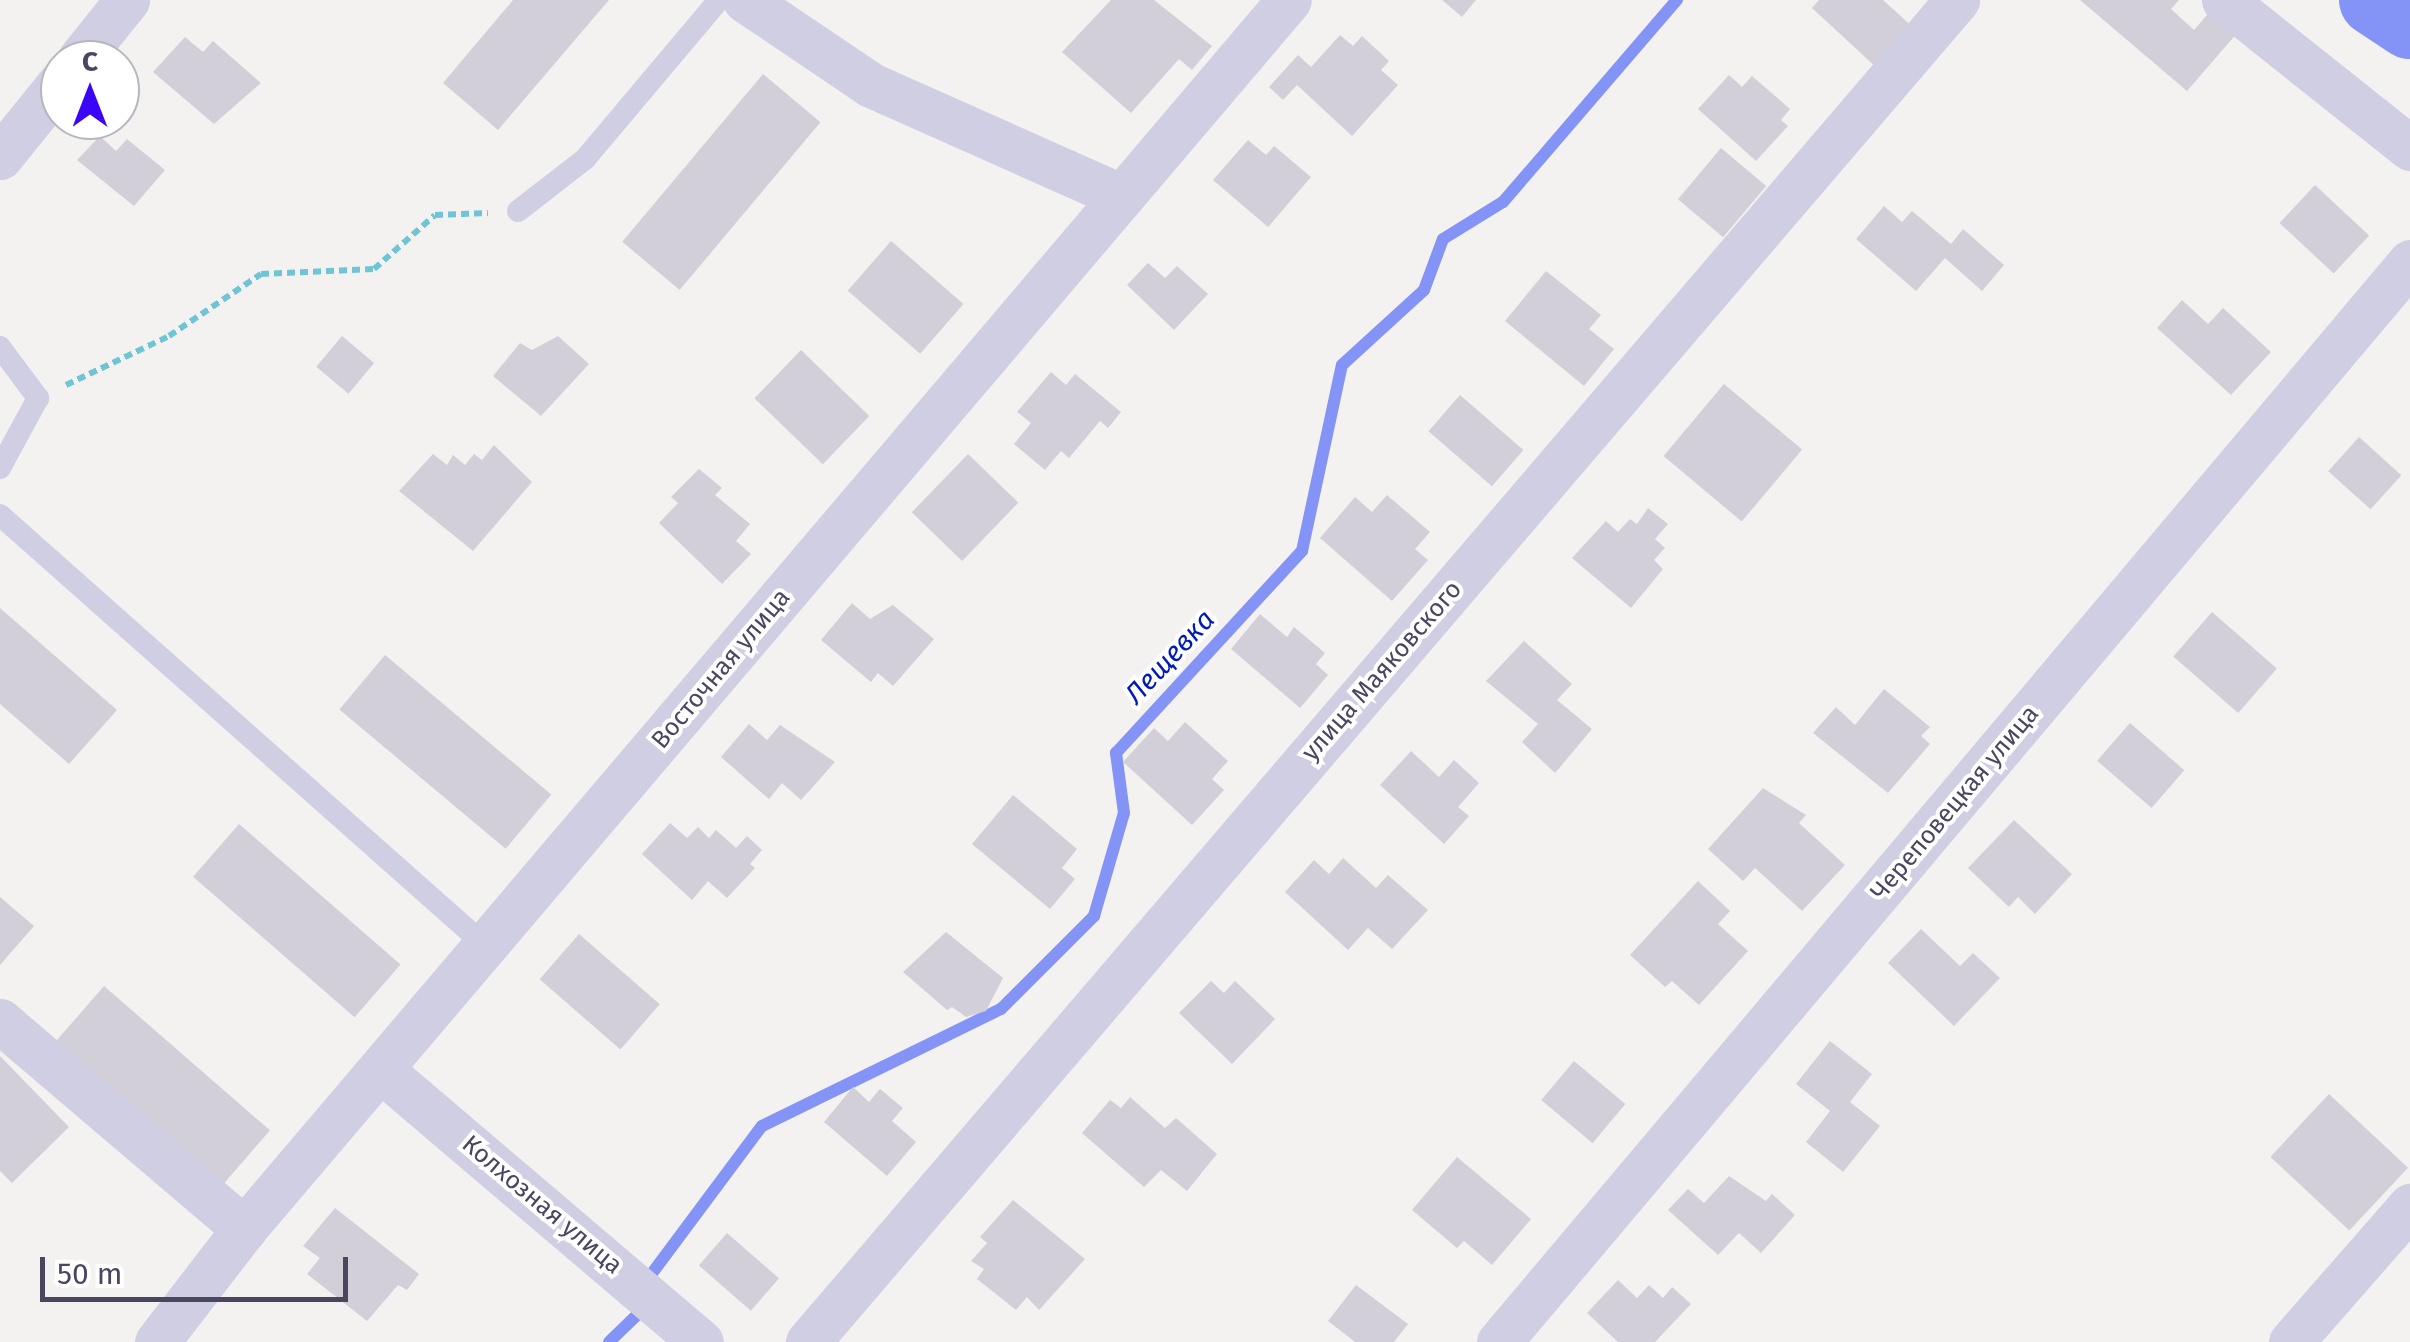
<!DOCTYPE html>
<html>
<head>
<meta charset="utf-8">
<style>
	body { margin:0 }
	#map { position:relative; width:2410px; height:1342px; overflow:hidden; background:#f3f2f0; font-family:"Fira Sans",sans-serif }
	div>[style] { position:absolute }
	.stream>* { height:12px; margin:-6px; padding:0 6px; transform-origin:6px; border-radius:6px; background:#8493f6 }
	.river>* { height:72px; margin:-36px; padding:0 36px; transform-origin:36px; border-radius:36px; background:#8493f6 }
	.building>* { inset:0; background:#d3cfd9; transform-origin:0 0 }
	.path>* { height:6px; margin-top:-3px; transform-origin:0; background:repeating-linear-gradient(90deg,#6fc5d6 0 8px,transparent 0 13px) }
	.service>* { height:22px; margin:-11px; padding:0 11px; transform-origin:11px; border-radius:11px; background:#d0cee2 }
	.minor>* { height:45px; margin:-22.5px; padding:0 22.5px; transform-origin:22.5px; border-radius:22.5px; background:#d0cee2 }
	span { translate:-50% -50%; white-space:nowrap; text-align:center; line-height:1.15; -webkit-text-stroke:8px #fff; paint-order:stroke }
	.street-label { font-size:25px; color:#4a4660 }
	.water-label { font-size:28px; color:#0019ba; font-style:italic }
	.north { position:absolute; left:40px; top:40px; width:100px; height:100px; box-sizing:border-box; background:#fff; border:2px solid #b7b5bf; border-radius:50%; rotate:0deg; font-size:28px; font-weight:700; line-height:40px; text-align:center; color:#4a4660 }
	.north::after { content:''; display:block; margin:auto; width:35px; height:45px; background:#3b06f8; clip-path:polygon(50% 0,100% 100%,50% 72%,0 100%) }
	.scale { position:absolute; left:40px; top:1257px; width:308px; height:45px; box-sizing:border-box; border:5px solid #4a4660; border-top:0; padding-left:12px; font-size:30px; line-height:35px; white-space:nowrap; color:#4a4660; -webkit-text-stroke:8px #fff; paint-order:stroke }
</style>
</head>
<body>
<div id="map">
	<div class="stream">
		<div style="left:650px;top:1276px;width:187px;rotate:-53.3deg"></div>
		<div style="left:762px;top:1126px;width:266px;rotate:-26.1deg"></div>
		<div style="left:1001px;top:1009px;width:132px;rotate:-45deg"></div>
		<div style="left:1094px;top:916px;width:107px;rotate:-73.8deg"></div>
		<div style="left:1124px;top:813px;width:61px;rotate:-97.6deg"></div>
		<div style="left:1116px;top:753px;width:275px;rotate:-47.4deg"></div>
		<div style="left:1302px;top:551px;width:190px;rotate:-77.9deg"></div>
		<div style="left:1342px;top:365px;width:111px;rotate:-42.4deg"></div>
		<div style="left:1424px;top:290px;width:54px;rotate:-69.6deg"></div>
		<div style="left:1443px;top:239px;width:70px;rotate:-31.7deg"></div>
		<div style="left:1503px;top:202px;width:267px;rotate:-49.3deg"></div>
		<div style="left:609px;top:1342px;width:39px;rotate:-44deg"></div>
	</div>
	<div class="river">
		<div style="left:2375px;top:0;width:42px;rotate:33.3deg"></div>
	</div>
	<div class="building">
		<div style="clip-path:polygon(513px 0,609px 0,498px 130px,443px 83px)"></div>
		<div style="clip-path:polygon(1111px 0,1154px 0,1212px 46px,1192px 70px,1179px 59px,1131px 113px,1062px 52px)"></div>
		<div style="clip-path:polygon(1442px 0,1476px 0,1462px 17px)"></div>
		<div style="clip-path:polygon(1819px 0,1883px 0,1915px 29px,1878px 69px,1812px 8px)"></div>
		<div style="clip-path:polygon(2080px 0,2179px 0,2171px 9px,2194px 30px,2218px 2px,2245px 24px,2187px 91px)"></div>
		<div style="clip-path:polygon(1340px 35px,1353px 46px,1362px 36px,1389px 61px,1381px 70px,1398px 85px,1352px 136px,1297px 85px,1283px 100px,1269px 87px,1298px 55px,1311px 67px)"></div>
		<div style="clip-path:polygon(185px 37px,203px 52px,213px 41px,261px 83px,214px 124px,153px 72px)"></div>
		<div style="left:763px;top:74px;width:75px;height:219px;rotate:40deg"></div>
		<div style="clip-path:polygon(1729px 75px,1742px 87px,1752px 76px,1790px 109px,1781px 120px,1788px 126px,1756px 161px,1698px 109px)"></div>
		<div style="clip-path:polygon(100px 136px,116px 151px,127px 139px,165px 170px,134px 206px,77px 160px)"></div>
		<div style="clip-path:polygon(1248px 140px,1266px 155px,1274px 146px,1311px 177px,1268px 227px,1213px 180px)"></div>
		<div style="left:1721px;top:148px;width:59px;height:67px;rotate:40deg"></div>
		<div style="left:2315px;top:185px;width:74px;height:52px;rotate:43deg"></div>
		<div style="clip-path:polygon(1884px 206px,1902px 222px,1912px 211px,1951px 244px,1963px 229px,2004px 265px,1982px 291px,1945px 258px,1916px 291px,1856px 239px)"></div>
		<div style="left:891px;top:241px;width:96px;height:66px;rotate:41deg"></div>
		<div style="clip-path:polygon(1148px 263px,1165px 278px,1177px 266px,1208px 294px,1174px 330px,1127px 285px)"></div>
		<div style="clip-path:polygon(1546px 271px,1601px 315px,1589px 329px,1614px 349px,1584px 386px,1505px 321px)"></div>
		<div style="clip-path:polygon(2182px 300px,2208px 324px,2223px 308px,2271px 352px,2231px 395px,2157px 328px)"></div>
		<div style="left:342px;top:336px;width:42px;height:40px;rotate:40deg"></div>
		<div style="clip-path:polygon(558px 336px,589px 364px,541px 416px,493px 376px,520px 343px,532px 350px)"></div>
		<div style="left:801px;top:350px;width:95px;height:67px;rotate:44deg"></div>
		<div style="clip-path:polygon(1051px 372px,1066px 385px,1075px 374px,1121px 412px,1108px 428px,1100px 421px,1069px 458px,1061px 451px,1045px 470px,1014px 444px,1031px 423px,1017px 412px)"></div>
		<div style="left:1724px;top:384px;width:102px;height:94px;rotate:40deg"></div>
		<div style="left:1460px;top:395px;width:84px;height:48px;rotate:41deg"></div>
		<div style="left:2359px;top:437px;width:57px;height:46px;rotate:42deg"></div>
		<div style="clip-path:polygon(494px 445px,532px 482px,473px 551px,399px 491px,433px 454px,447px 465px,453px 455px,465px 465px,474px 454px,482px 460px)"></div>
		<div style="left:968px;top:454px;width:70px;height:81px;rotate:44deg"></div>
		<div style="clip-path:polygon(699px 469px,722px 488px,715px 495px,750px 524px,736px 541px,751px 554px,722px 584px,659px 523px,678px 503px,671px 497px)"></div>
		<div style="clip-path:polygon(1387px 495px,1430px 532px,1415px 549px,1428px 560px,1392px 601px,1320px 538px,1355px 497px,1372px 512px)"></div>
		<div style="clip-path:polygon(1648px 508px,1668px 524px,1655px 539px,1665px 548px,1654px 560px,1663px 569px,1631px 608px,1572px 558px,1606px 521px,1618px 532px,1630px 519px,1637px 524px)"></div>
		<div style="clip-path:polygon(852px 603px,870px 619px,893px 605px,934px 639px,893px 686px,878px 673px,871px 682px,821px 640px)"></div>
		<div style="clip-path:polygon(0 608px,117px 710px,69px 764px,0 704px)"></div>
		<div style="left:2212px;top:612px;width:86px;height:59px;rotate:41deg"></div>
		<div style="clip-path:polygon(1260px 614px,1287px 637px,1294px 627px,1325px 653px,1316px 664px,1328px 675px,1300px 708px,1231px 649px)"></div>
		<div style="clip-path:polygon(1524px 641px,1572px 684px,1557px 700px,1592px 729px,1555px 773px,1522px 742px,1538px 724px,1486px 681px)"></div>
		<div style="left:385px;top:655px;width:217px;height:71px;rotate:40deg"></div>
		<div style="clip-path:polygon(1884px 689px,1930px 727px,1921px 736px,1930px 744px,1888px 793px,1813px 733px,1836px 707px,1855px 725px)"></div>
		<div style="clip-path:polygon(1185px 722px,1228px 761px,1212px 779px,1224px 790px,1192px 825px,1123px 762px,1154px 728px,1168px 741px)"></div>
		<div style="left:2130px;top:723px;width:72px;height:50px;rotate:41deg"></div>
		<div style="clip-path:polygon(749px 724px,767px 740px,780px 725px,835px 762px,801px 800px,782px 783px,769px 799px,721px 757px)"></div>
		<div style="clip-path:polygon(1411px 751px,1439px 777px,1454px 760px,1479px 783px,1458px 807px,1469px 816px,1444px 844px,1380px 785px)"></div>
		<div style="clip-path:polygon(1763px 788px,1806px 815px,1799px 823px,1845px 865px,1802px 911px,1755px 868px,1743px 881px,1708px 849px)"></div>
		<div style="clip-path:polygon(1013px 795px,1077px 849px,1062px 868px,1075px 879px,1050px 909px,972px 844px)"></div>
		<div style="clip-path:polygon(2014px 820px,2072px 874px,2035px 914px,2018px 897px,2009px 907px,1968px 868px)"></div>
		<div style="clip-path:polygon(670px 823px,687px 838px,698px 827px,709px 838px,716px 830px,736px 848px,747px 836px,762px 850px,750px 864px,755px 868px,727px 898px,708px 881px,692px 900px,642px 854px)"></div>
		<div style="left:239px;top:824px;width:214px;height:70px;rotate:41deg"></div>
		<div style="clip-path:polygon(1343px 858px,1376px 888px,1388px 875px,1428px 910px,1392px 949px,1368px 928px,1348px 950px,1285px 892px,1314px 860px,1329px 874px)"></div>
		<div style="clip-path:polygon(1698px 881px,1730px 911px,1718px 924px,1748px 951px,1699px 1005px,1672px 981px,1665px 987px,1630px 955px)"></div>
		<div style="clip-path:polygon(0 897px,34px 926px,0 965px)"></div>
		<div style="clip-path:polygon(1921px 929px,1960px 966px,1973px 953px,2000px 978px,1954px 1026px,1888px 963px)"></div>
		<div style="clip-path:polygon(946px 932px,1003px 978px,986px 1011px,966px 1017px,952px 1007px,947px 1010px,903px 972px)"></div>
		<div style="left:579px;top:934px;width:107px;height:60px;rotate:41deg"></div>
		<div style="clip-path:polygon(1211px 981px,1224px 993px,1235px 981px,1275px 1019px,1232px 1064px,1179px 1013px)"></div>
		<div style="left:104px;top:986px;width:220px;height:74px;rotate:41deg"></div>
		<div style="clip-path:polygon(1830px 1041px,1872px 1074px,1850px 1102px,1880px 1126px,1843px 1172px,1806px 1142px,1830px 1111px,1796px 1084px)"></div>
		<div style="clip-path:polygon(0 1056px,69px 1127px,12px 1183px,0 1171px)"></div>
		<div style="left:1574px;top:1061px;width:67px;height:51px;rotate:40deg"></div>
		<div style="clip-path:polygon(853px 1087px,869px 1102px,880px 1089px,903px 1108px,892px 1121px,916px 1142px,887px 1176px,824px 1122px)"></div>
		<div style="left:2329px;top:1094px;width:108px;height:86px;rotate:43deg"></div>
		<div style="clip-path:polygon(1130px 1097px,1165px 1128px,1176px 1118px,1217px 1154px,1187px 1191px,1161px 1170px,1144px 1187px,1082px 1133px,1110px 1100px,1121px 1108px)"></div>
		<div style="clip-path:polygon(1457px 1157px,1531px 1219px,1492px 1265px,1464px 1241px,1457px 1248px,1412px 1210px)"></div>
		<div style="clip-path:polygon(1729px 1176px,1766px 1201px,1772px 1194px,1795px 1215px,1761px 1253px,1739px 1233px,1718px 1255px,1668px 1210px,1688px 1189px,1704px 1203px)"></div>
		<div style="clip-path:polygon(1013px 1200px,1085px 1259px,1039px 1310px,1027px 1297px,1016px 1310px,977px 1279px,984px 1269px,971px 1261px,987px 1243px,980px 1237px)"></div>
		<div style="clip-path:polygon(335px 1208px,419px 1274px,407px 1290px,398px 1285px,367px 1321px,307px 1274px,320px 1258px,303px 1246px)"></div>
		<div style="left:727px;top:1233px;width:69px;height:43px;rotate:41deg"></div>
		<div style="clip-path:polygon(1618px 1280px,1637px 1298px,1649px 1285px,1663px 1298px,1672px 1287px,1691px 1304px,1655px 1342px,1618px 1342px,1587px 1313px)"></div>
		<div style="clip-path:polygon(1356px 1285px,1408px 1324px,1394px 1342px,1355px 1342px,1328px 1321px)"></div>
	</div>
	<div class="path">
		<div style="left:66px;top:385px;width:114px;rotate:-25.4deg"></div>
		<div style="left:169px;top:336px;width:111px;rotate:-34deg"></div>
		<div style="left:261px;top:274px;width:113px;rotate:-2.5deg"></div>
		<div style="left:374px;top:269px;width:81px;rotate:-41.5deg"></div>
		<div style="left:435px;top:215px;width:53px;rotate:-2.2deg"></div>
	</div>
	<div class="service">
		<div style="left:518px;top:211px;width:85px;rotate:-37.8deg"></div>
		<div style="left:585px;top:159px;width:208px;rotate:-49.9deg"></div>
		<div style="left:0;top:347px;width:64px;rotate:53.3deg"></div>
		<div style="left:38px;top:398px;width:80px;rotate:118.5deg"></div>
		<div style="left:0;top:515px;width:651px;rotate:41.58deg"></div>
	</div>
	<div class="minor">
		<div style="left:745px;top:0;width:152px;rotate:34deg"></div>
		<div style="left:871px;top:85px;width:273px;rotate:24deg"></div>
		<div style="left:2224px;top:0;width:238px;rotate:38.5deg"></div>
		<div style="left:79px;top:60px;width:77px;rotate:-51.3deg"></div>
		<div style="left:0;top:157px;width:95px;rotate:-51deg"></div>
		<div style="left:0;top:1021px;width:321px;rotate:40.4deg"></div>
		<div style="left:381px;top:1070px;width:420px;rotate:40.4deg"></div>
		<div style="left:157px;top:1342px;width:143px;rotate:-52.4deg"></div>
		<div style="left:244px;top:1229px;width:1613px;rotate:-49.63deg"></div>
		<div style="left:808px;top:1342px;width:1767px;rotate:-49.43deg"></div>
		<div style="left:1499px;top:1342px;width:1413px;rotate:-49.85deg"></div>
		<div style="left:2291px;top:1342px;width:181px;rotate:-48.8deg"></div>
	</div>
	<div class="street-label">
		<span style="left:721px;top:669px;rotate:-50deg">Восточная улица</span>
		<span style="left:1382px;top:671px;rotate:-49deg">улица Маяковского</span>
		<span style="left:1955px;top:803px;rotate:-50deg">Череповецкая улица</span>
		<span style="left:542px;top:1205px;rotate:40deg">Колхозная улица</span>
	</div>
	<div class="water-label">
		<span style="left:1170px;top:657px;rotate:-47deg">Лещевка</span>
	</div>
	<div class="north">С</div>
	<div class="scale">50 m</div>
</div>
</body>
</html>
